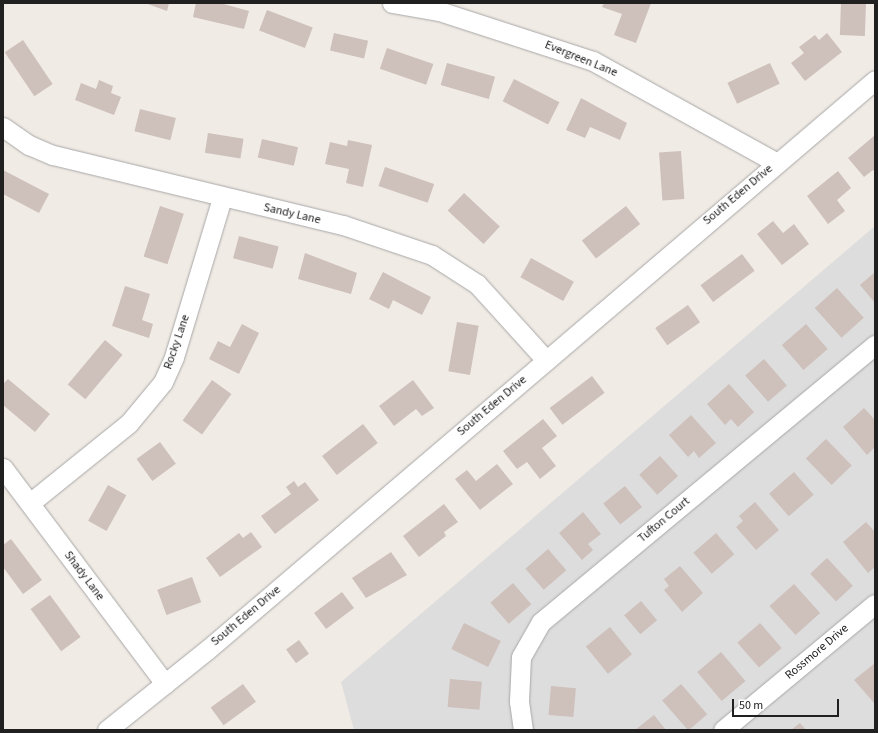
<!DOCTYPE html>
<html>
<head>
<meta charset="utf-8">
<style>
	body { margin:0 }
	#map { position:relative; width:878px; height:733px; overflow:hidden; background:#f1ebe5; font-family:"Source Sans 3",sans-serif }
	div>[style] { position:absolute }
	.residential>* { inset:0; background:#dedddd }
	.building>* { inset:0; background:#cec0bb; transform-origin:0 0 }
	.roads { filter:drop-shadow(0 0 1px #a7a7a7) drop-shadow(0 0 1px #a7a7a7) }
	.minor>* { height:19px; margin:-9.5px; padding:0 9.5px; transform-origin:9.5px; border-radius:9.5px; background:#fff }
	span { translate:-50% -50%; white-space:nowrap; text-align:center; line-height:1.15; -webkit-text-stroke:4px #fff; paint-order:stroke }
	.street-label { font-size:12px; color:#202020 }
	.frame { position:absolute; inset:0; border:4px solid #202020; pointer-events:none }
	.scale { position:absolute; left:732px; top:699px; width:107px; height:18px; box-sizing:border-box; border:2px solid #202020; border-top:0; padding-left:5px; font-size:12px; line-height:14px; white-space:nowrap; color:#202020; -webkit-text-stroke:3px #fff; paint-order:stroke }
</style>
</head>
<body>
<div id="map">
	<div class="residential">
		<div style="clip-path:polygon(875px 226px,875px 730px,354px 730px,341px 682px)"></div>
	</div>
	<div class="building">
		<div style="clip-path:polygon(145px 3px,169px 3px,167px 11px)"></div>
		<div style="clip-path:polygon(196px 3px,220px 3px,249px 11px,244px 29px,193px 17px)"></div>
		<div style="clip-path:polygon(604px 3px,651px 3px,636px 43px,614px 35px,622px 14px,602px 7px)"></div>
		<div style="left:866px;top:3px;width:33px;height:25px;rotate:92deg"></div>
		<div style="left:267px;top:10px;width:49px;height:22px;rotate:21deg"></div>
		<div style="left:334px;top:33px;width:35px;height:18px;rotate:13deg"></div>
		<div style="clip-path:polygon(827px 33px,842px 52px,805px 81px,791px 63px,804px 53px,799px 47px,815px 35px,819px 40px)"></div>
		<div style="left:23px;top:40px;width:53px;height:22px;rotate:56deg"></div>
		<div style="left:387px;top:48px;width:49px;height:22px;rotate:19deg"></div>
		<div style="left:447px;top:63px;width:50px;height:23px;rotate:16deg"></div>
		<div style="left:770px;top:63px;width:23px;height:47px;rotate:65deg"></div>
		<div style="left:514px;top:79px;width:51px;height:25px;rotate:27deg"></div>
		<div style="clip-path:polygon(99px 80px,113px 86px,111px 93px,121px 97px,114px 115px,75px 100px,81px 83px,96px 89px)"></div>
		<div style="clip-path:polygon(581px 98px,627px 123px,620px 140px,590px 127px,585px 138px,566px 130px)"></div>
		<div style="left:140px;top:109px;width:37px;height:23px;rotate:14deg"></div>
		<div style="left:208px;top:133px;width:36px;height:20px;rotate:9deg"></div>
		<div style="clip-path:polygon(875px 135px,875px 172px,873px 170px,864px 177px,848px 158px)"></div>
		<div style="left:262px;top:139px;width:37px;height:19px;rotate:13deg"></div>
		<div style="clip-path:polygon(348px 140px,372px 145px,363px 187px,346px 183px,349px 169px,325px 164px,330px 142px,347px 146px)"></div>
		<div style="left:681px;top:151px;width:48px;height:22px;rotate:86deg"></div>
		<div style="left:385px;top:167px;width:52px;height:20px;rotate:19deg"></div>
		<div style="clip-path:polygon(3px 170px,49px 194px,39px 213px,3px 194px)"></div>
		<div style="clip-path:polygon(838px 171px,851px 188px,837px 200px,845px 211px,828px 224px,807px 196px)"></div>
		<div style="left:464px;top:193px;width:49px;height:24px;rotate:43deg"></div>
		<div style="left:160px;top:206px;width:25px;height:53px;rotate:18deg"></div>
		<div style="left:626px;top:206px;width:23px;height:56px;rotate:52deg"></div>
		<div style="clip-path:polygon(773px 221px,783px 233px,794px 224px,809px 244px,782px 265px,757px 234px)"></div>
		<div style="left:239px;top:236px;width:41px;height:23px;rotate:15deg"></div>
		<div style="clip-path:polygon(305px 253px,357px 273px,351px 294px,298px 279px)"></div>
		<div style="left:742px;top:254px;width:21px;height:52px;rotate:53deg"></div>
		<div style="left:531px;top:258px;width:49px;height:22px;rotate:29deg"></div>
		<div style="clip-path:polygon(383px 272px,431px 297px,422px 315px,393px 300px,389px 309px,369px 299px)"></div>
		<div style="clip-path:polygon(875px 272px,875px 303px,860px 285px)"></div>
		<div style="clip-path:polygon(125px 286px,150px 294px,142px 320px,153px 324px,149px 338px,112px 326px)"></div>
		<div style="left:837px;top:288px;width:40px;height:30px;rotate:48deg"></div>
		<div style="left:688px;top:305px;width:21px;height:40px;rotate:55deg"></div>
		<div style="left:457px;top:322px;width:22px;height:50px;rotate:10deg"></div>
		<div style="clip-path:polygon(242px 324px,259px 333px,239px 374px,209px 359px,218px 341px,230px 347px)"></div>
		<div style="left:806px;top:324px;width:33px;height:32px;rotate:49deg"></div>
		<div style="left:105px;top:340px;width:23px;height:58px;rotate:40deg"></div>
		<div style="left:764px;top:359px;width:35px;height:25px;rotate:49deg"></div>
		<div style="left:592px;top:376px;width:21px;height:53px;rotate:53deg"></div>
		<div style="clip-path:polygon(8px 379px,50px 414px,35px 432px,3px 405px,3px 384px)"></div>
		<div style="left:212px;top:380px;width:24px;height:50px;rotate:36deg"></div>
		<div style="clip-path:polygon(413px 380px,434px 408px,422px 416px,416px 409px,394px 426px,379px 406px)"></div>
		<div style="clip-path:polygon(729px 384px,754px 412px,738px 427px,731px 419px,725px 425px,707px 404px)"></div>
		<div style="clip-path:polygon(864px 408px,875px 420px,875px 447px,867px 455px,843px 427px)"></div>
		<div style="clip-path:polygon(691px 415px,716px 443px,699px 458px,694px 451px,688px 457px,669px 435px)"></div>
		<div style="clip-path:polygon(543px 419px,557px 436px,542px 448px,556px 466px,540px 479px,527px 462px,517px 469px,503px 451px)"></div>
		<div style="left:363px;top:424px;width:24px;height:52px;rotate:52deg"></div>
		<div style="left:826px;top:439px;width:37px;height:28px;rotate:46deg"></div>
		<div style="left:160px;top:442px;width:27px;height:29px;rotate:54deg"></div>
		<div style="left:660px;top:456px;width:27px;height:28px;rotate:48deg"></div>
		<div style="clip-path:polygon(497px 464px,513px 484px,480px 510px,455px 479px,467px 470px,476px 481px)"></div>
		<div style="left:794px;top:472px;width:30px;height:33px;rotate:49deg"></div>
		<div style="clip-path:polygon(294px 481px,298px 487px,305px 482px,319px 500px,275px 534px,261px 516px,291px 494px,286px 487px)"></div>
		<div style="left:108px;top:485px;width:21px;height:41px;rotate:29deg"></div>
		<div style="left:625px;top:486px;width:27px;height:28px;rotate:51deg"></div>
		<div style="clip-path:polygon(755px 502px,779px 530px,756px 550px,736px 527px,743px 521px,739px 516px)"></div>
		<div style="clip-path:polygon(444px 504px,458px 522px,444px 532px,446px 536px,419px 557px,403px 536px)"></div>
		<div style="clip-path:polygon(583px 512px,601px 534px,588px 544px,593px 550px,582px 560px,559px 533px)"></div>
		<div style="clip-path:polygon(866px 522px,875px 532px,875px 567px,868px 573px,843px 542px)"></div>
		<div style="clip-path:polygon(251px 532px,262px 547px,220px 577px,206px 558px,239px 533px,243px 538px)"></div>
		<div style="left:716px;top:533px;width:28px;height:30px;rotate:49deg"></div>
		<div style="clip-path:polygon(11px 539px,42px 580px,23px 594px,3px 567px,3px 545px)"></div>
		<div style="left:548px;top:549px;width:28px;height:30px;rotate:49deg"></div>
		<div style="clip-path:polygon(391px 552px,407px 575px,366px 598px,352px 578px)"></div>
		<div style="left:827px;top:558px;width:38px;height:23px;rotate:47deg"></div>
		<div style="clip-path:polygon(680px 566px,703px 593px,682px 612px,664px 590px,669px 586px,664px 579px)"></div>
		<div style="left:192px;top:577px;width:27px;height:37px;rotate:70deg"></div>
		<div style="left:513px;top:583px;width:28px;height:30px;rotate:49deg"></div>
		<div style="left:794px;top:584px;width:39px;height:33px;rotate:48deg"></div>
		<div style="left:342px;top:592px;width:20px;height:35px;rotate:53deg"></div>
		<div style="left:50px;top:595px;width:52px;height:24px;rotate:54deg"></div>
		<div style="left:641px;top:601px;width:25px;height:22px;rotate:50deg"></div>
		<div style="left:464px;top:623px;width:41px;height:29px;rotate:26deg"></div>
		<div style="left:760px;top:623px;width:33px;height:30px;rotate:49deg"></div>
		<div style="left:610px;top:627px;width:35px;height:31px;rotate:51deg"></div>
		<div style="left:299px;top:640px;width:17px;height:16px;rotate:54deg"></div>
		<div style="left:721px;top:652px;width:38px;height:31px;rotate:50deg"></div>
		<div style="clip-path:polygon(875px 663px,875px 704px,854px 680px)"></div>
		<div style="left:450px;top:679px;width:32px;height:28px;rotate:5deg"></div>
		<div style="left:243px;top:684px;width:22px;height:40px;rotate:54deg"></div>
		<div style="left:681px;top:684px;width:40px;height:25px;rotate:49deg"></div>
		<div style="left:551px;top:686px;width:25px;height:29px;rotate:5deg"></div>
		<div style="clip-path:polygon(654px 715px,666px 730px,635px 730px)"></div>
		<div style="clip-path:polygon(800px 723px,806px 730px,791px 730px)"></div>
	</div>
	<div class="roads">
		<div class="minor">
			<div style="left:392px;top:3px;width:48px;rotate:9.7deg"></div>
			<div style="left:439px;top:11px;width:162px;rotate:18deg"></div>
			<div style="left:593px;top:61px;width:210px;rotate:29deg"></div>
			<div style="left:3px;top:127px;width:32px;rotate:35deg"></div>
			<div style="left:29px;top:145px;width:26px;rotate:23deg"></div>
			<div style="left:53px;top:155px;width:298px;rotate:13.6deg"></div>
			<div style="left:343px;top:225px;width:94px;rotate:18.6deg"></div>
			<div style="left:432px;top:255px;width:54px;rotate:32.8deg"></div>
			<div style="left:477px;top:284px;width:103px;rotate:47.8deg"></div>
			<div style="left:3px;top:468px;width:270px;rotate:53.1deg"></div>
			<div style="left:30px;top:503px;width:127px;rotate:-38.9deg"></div>
			<div style="left:129px;top:423px;width:53px;rotate:-50.3deg"></div>
			<div style="left:163px;top:382px;width:27px;rotate:-66deg"></div>
			<div style="left:174px;top:357px;width:166px;rotate:-73.2deg"></div>
			<div style="left:107px;top:730px;width:128px;rotate:-38.7deg"></div>
			<div style="left:207px;top:650px;width:878px;rotate:-40.47deg"></div>
			<div style="left:523px;top:730px;width:29px;rotate:-98deg"></div>
			<div style="left:519px;top:701px;width:44px;rotate:-87.4deg"></div>
			<div style="left:521px;top:657px;width:40px;rotate:-60.3deg"></div>
			<div style="left:541px;top:622px;width:434px;rotate:-39.7deg"></div>
			<div style="left:723px;top:730px;width:197px;rotate:-39.7deg"></div>
		</div>
	</div>
	<div class="street-label">
		<span style="left:581px;top:59px;rotate:22deg">Evergreen Lane</span>
		<span style="left:738px;top:195px;rotate:-40deg">South Eden Drive</span>
		<span style="left:292px;top:214px;rotate:13deg">Sandy Lane</span>
		<span style="left:177px;top:342px;rotate:-71deg">Rocky Lane</span>
		<span style="left:492px;top:406px;rotate:-40deg">South Eden Drive</span>
		<span style="left:664px;top:520px;rotate:-40deg">Tufton Court</span>
		<span style="left:84px;top:576px;rotate:53deg">Shady Lane</span>
		<span style="left:246px;top:616px;rotate:-40deg">South Eden Drive</span>
		<span style="left:817px;top:652px;rotate:-40deg">Rossmore Drive</span>
	</div>
	<div class="frame"></div>
	<div class="scale">50 m</div>
</div>
</body>
</html>
